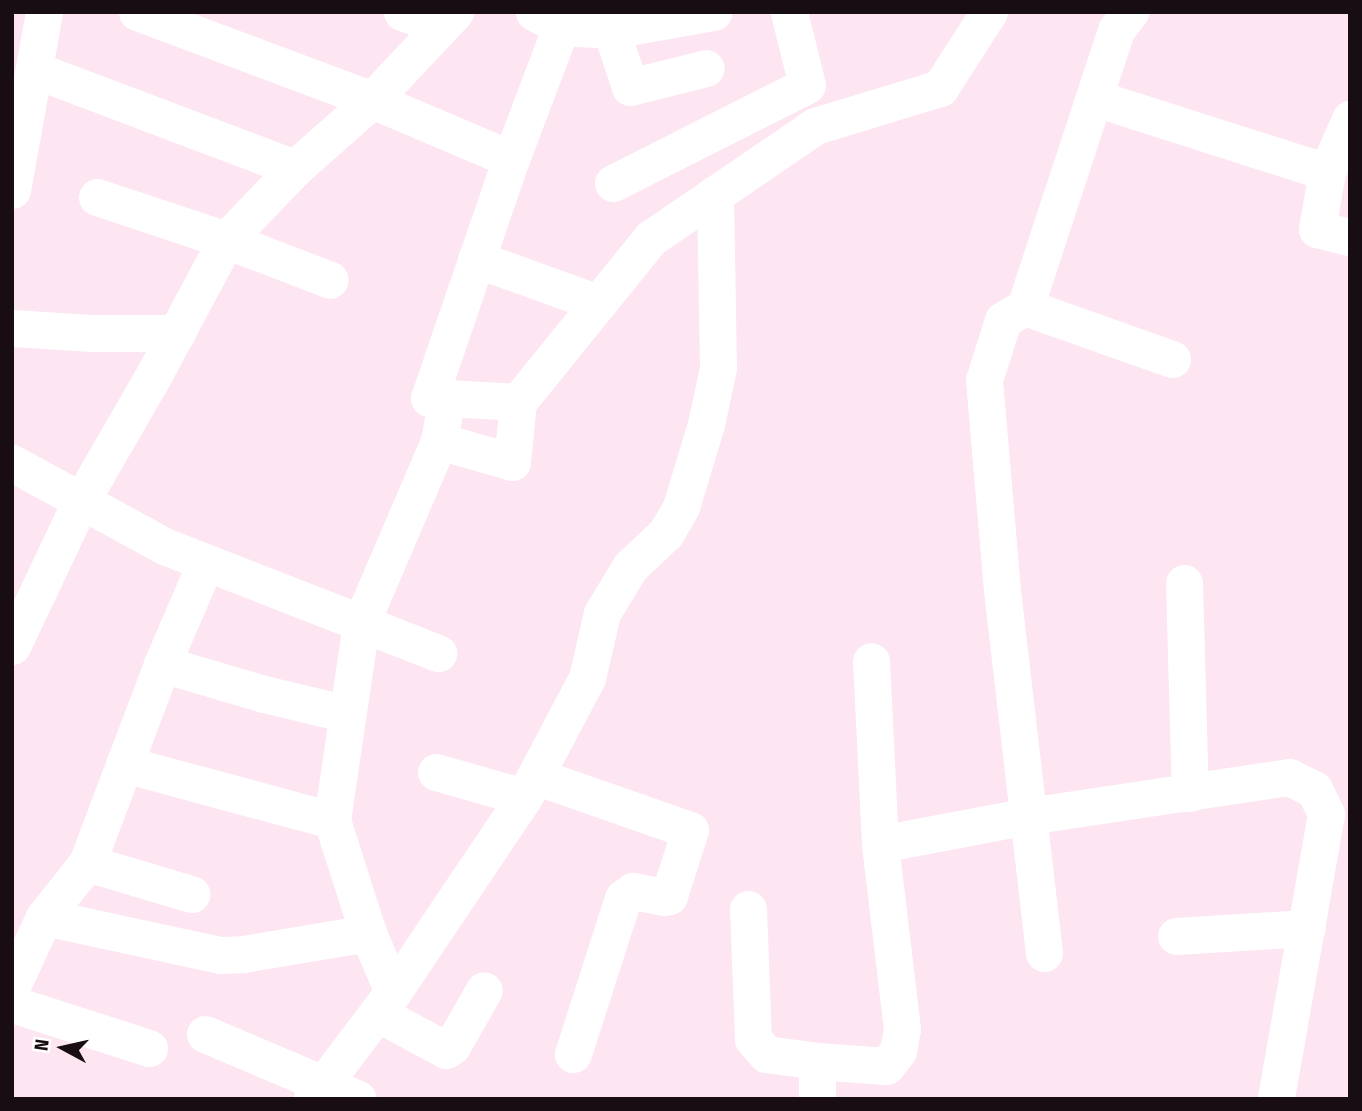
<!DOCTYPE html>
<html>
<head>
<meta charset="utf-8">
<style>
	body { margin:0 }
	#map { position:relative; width:1362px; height:1111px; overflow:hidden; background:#fde5f1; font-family:"Fira Sans Condensed",sans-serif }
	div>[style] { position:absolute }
	.minor>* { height:37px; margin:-18.5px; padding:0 18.5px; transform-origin:18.5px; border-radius:18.5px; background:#fff }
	span { translate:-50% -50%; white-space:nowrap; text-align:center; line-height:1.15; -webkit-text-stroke:7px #fff; paint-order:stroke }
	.frame { position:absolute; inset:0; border:14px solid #170d12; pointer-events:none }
	.north { position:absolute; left:28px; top:1013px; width:70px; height:70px; -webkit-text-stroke:5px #fff; paint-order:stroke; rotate:278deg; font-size:19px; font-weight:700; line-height:28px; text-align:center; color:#170d12 }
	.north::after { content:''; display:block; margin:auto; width:24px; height:32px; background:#170d12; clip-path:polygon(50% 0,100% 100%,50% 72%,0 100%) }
</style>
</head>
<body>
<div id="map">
	<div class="minor">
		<div style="left:137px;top:12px;width:251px;rotate:20.5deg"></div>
		<div style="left:372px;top:100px;width:151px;rotate:23deg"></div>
		<div style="left:402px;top:12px;width:40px;rotate:21deg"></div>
		<div style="left:534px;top:12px;width:31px;rotate:29deg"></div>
		<div style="left:561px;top:27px;width:50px;rotate:3.4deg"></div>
		<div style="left:611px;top:30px;width:104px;rotate:-10deg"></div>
		<div style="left:611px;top:30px;width:60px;rotate:71.6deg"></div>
		<div style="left:630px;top:87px;width:78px;rotate:-14deg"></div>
		<div style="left:35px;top:70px;width:278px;rotate:20.7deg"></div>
		<div style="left:1095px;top:98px;width:244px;rotate:17.7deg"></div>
		<div style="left:1327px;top:172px;width:58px;rotate:-66.5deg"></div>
		<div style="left:1327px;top:172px;width:58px;rotate:100deg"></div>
		<div style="left:1317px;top:229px;width:34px;rotate:14deg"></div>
		<div style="left:613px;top:183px;width:217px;rotate:-26.8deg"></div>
		<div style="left:807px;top:85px;width:75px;rotate:-103.9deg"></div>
		<div style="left:12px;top:190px;width:181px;rotate:-79.8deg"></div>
		<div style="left:97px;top:197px;width:136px;rotate:18.4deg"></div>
		<div style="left:226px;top:240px;width:111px;rotate:21deg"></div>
		<div style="left:476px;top:259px;width:130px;rotate:19.8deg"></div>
		<div style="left:1025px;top:307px;width:156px;rotate:19.5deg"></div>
		<div style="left:12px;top:328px;width:80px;rotate:3.6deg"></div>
		<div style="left:92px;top:333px;width:85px"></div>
		<div style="left:447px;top:398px;width:71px;rotate:3.2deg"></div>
		<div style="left:518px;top:402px;width:211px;rotate:-51deg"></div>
		<div style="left:651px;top:238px;width:199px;rotate:-34.3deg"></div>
		<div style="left:815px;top:126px;width:131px;rotate:-16.9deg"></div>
		<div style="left:940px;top:88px;width:90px;rotate:-57.2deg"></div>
		<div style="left:439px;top:441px;width:76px;rotate:16deg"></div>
		<div style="left:512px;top:462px;width:60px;rotate:-84.3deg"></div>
		<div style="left:12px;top:463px;width:173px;rotate:28.6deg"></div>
		<div style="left:164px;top:546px;width:212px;rotate:21.3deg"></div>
		<div style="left:361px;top:623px;width:198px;rotate:-66.8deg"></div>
		<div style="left:439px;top:441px;width:44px;rotate:-79.5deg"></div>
		<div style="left:447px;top:398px;width:18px;rotate:180deg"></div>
		<div style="left:429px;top:398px;width:253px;rotate:-71.1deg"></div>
		<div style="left:511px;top:159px;width:141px;rotate:-69.3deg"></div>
		<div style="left:1184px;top:583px;width:210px;rotate:88.4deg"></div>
		<div style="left:12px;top:646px;width:161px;rotate:-64.6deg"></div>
		<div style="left:81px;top:501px;width:140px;rotate:-60deg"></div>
		<div style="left:151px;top:380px;width:159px;rotate:-61.8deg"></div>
		<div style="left:226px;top:240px;width:100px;rotate:-46.2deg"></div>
		<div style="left:295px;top:168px;width:103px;rotate:-41.4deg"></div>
		<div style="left:372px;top:100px;width:121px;rotate:-46.7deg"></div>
		<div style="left:162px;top:664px;width:106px;rotate:16.4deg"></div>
		<div style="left:264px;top:694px;width:85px;rotate:13.5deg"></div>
		<div style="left:124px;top:764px;width:215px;rotate:15.1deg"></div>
		<div style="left:436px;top:772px;width:91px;rotate:15.9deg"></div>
		<div style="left:535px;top:776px;width:164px;rotate:19.2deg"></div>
		<div style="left:690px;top:830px;width:69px;rotate:107.7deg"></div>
		<div style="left:669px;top:896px;width:5px;rotate:169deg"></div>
		<div style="left:664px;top:897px;width:32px;rotate:-169deg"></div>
		<div style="left:633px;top:891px;width:12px;rotate:145deg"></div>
		<div style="left:623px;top:898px;width:164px;rotate:107.8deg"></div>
		<div style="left:880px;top:844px;width:151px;rotate:-10.7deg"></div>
		<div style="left:1028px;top:816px;width:264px;rotate:-8.5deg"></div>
		<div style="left:1289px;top:777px;width:28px;rotate:26deg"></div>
		<div style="left:1314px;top:789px;width:28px;rotate:64deg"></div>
		<div style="left:1326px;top:814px;width:289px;rotate:100deg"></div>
		<div style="left:87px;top:863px;width:109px;rotate:16.6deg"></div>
		<div style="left:748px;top:909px;width:130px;rotate:87.8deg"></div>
		<div style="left:753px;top:1039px;width:20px;rotate:49deg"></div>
		<div style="left:766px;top:1054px;width:51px;rotate:7.8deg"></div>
		<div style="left:44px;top:917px;width:180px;rotate:12.2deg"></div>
		<div style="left:220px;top:955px;width:23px;rotate:-2deg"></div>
		<div style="left:243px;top:954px;width:127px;rotate:-9.5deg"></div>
		<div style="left:1176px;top:936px;width:131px;rotate:-3.5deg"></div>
		<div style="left:1044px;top:953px;width:365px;rotate:-96.6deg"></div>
		<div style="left:1002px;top:590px;width:211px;rotate:-94.9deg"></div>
		<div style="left:984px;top:380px;width:63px;rotate:-72.4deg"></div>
		<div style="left:1003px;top:320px;width:26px;rotate:-31deg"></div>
		<div style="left:1025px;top:307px;width:292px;rotate:-71.8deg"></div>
		<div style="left:1116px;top:30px;width:23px;rotate:-52deg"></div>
		<div style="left:12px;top:986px;width:76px;rotate:-65.1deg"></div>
		<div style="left:44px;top:917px;width:69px;rotate:-51.5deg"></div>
		<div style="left:87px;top:863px;width:213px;rotate:-69.3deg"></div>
		<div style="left:162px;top:664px;width:109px;rotate:-66.7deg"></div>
		<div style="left:393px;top:992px;width:64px;rotate:-113deg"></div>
		<div style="left:368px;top:933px;width:119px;rotate:-107.7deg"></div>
		<div style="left:332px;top:820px;width:199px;rotate:-81.6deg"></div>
		<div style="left:361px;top:623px;width:83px;rotate:21.3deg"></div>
		<div style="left:12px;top:1004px;width:144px;rotate:17.8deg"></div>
		<div style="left:377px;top:1013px;width:78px;rotate:28.2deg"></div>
		<div style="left:446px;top:1050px;width:7px;rotate:-34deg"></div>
		<div style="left:452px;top:1046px;width:64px;rotate:-60.3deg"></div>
		<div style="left:205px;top:1034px;width:166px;rotate:23deg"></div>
		<div style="left:312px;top:1099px;width:134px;rotate:-52.9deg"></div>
		<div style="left:393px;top:992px;width:235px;rotate:-56.1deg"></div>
		<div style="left:524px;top:797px;width:135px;rotate:-62.1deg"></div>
		<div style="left:587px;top:678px;width:67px;rotate:-77deg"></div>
		<div style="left:602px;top:613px;width:54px;rotate:-58.7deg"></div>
		<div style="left:630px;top:567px;width:50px;rotate:-43.4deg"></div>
		<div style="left:666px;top:533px;width:30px;rotate:-60deg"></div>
		<div style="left:681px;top:507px;width:87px;rotate:-73.2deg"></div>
		<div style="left:706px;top:424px;width:57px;rotate:-77.9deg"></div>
		<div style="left:718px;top:368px;width:174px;rotate:-91deg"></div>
		<div style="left:817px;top:1099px;width:38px;rotate:-90deg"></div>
		<div style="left:817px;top:1061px;width:69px;rotate:4.1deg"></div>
		<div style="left:886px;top:1066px;width:19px;rotate:-51deg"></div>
		<div style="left:898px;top:1051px;width:22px;rotate:-80deg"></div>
		<div style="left:902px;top:1029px;width:186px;rotate:-96.8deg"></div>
		<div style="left:880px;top:844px;width:183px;rotate:-92.8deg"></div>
	</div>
	<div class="frame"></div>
	<div class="north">N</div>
</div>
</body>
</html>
